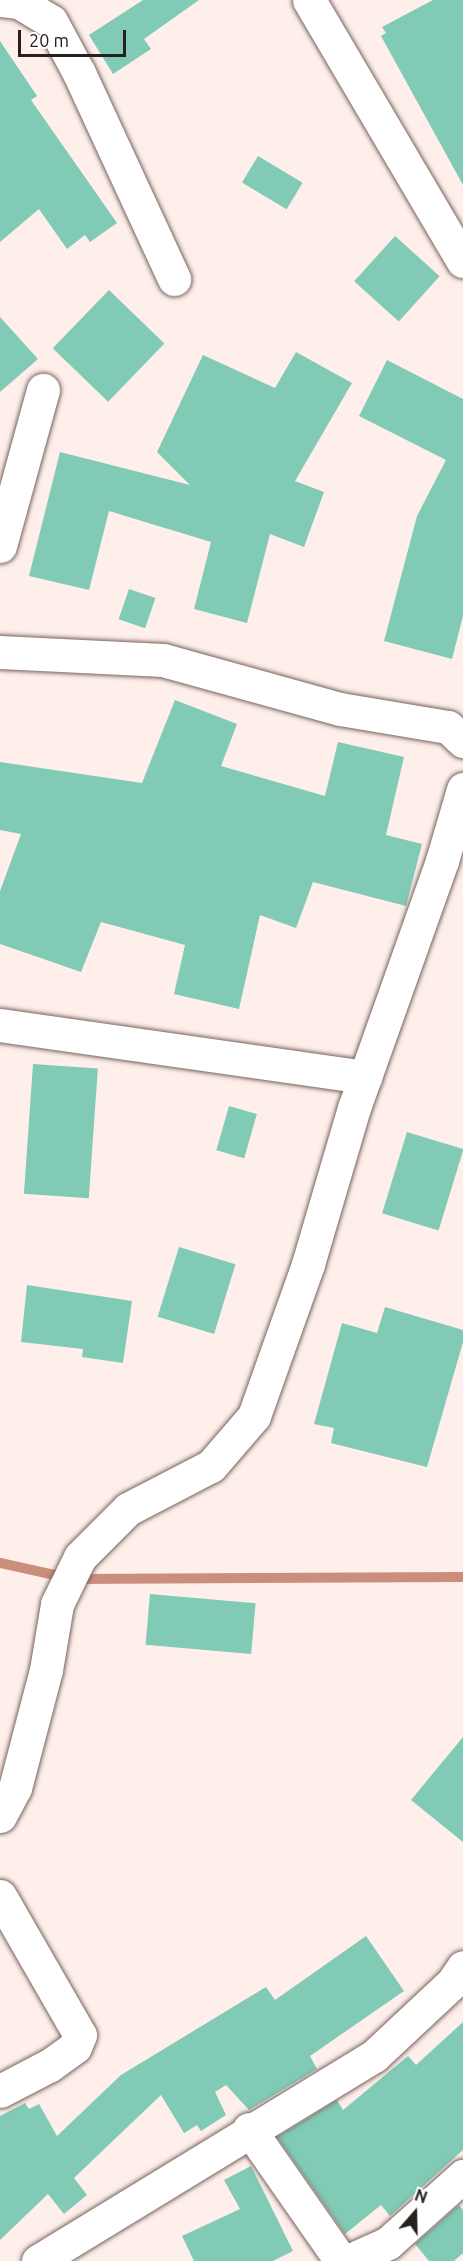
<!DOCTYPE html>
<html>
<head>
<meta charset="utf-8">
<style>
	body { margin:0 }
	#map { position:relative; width:463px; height:2261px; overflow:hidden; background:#feefeb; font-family:Ubuntu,sans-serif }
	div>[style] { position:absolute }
	.stream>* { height:10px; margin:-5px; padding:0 5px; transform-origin:5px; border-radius:5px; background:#cc8e7c }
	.building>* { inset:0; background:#80cab6; transform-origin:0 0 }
	.roads { filter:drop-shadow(0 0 2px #78635d) drop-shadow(0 0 2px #78635d) }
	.minor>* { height:33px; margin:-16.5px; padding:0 16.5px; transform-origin:16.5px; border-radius:16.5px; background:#fff }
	span { translate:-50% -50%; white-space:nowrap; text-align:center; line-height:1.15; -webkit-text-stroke:4.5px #fff; paint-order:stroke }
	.north { position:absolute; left:385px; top:2183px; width:60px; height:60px; -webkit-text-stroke:4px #fff; paint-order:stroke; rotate:20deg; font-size:16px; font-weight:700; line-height:24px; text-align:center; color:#28201d }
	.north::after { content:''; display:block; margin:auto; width:21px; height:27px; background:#28201d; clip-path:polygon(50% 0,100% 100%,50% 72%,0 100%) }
	.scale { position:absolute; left:18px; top:30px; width:108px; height:27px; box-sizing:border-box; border:3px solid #28201d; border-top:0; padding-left:8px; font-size:18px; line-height:21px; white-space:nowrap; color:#28201d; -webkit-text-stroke:4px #fff; paint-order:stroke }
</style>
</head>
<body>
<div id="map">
	<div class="stream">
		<div style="left:0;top:1563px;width:75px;rotate:12.4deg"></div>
		<div style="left:73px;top:1579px;width:390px;rotate:-0.3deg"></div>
	</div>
	<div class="building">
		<div style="clip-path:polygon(143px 0,199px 0,144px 39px,151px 49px,113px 74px,89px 35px)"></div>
		<div style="clip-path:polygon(433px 0,463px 0,463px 185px,381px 36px,386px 33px,382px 27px)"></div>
		<div style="clip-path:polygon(0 41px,37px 96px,31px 100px,117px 223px,90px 242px,85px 235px,67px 249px,39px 209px,0 242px)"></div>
		<div style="left:258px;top:156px;width:52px;height:31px;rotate:31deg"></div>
		<div style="left:395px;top:236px;width:60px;height:61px;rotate:42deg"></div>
		<div style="left:109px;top:290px;width:77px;height:81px;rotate:44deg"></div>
		<div style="clip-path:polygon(0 317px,38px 359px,0 392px)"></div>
		<div style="clip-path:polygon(296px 352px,352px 383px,295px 481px,324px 492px,304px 547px,270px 534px,247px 623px,194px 609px,211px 542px,109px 511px,89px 590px,29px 576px,60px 452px,190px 485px,157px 452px,203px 355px,275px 388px)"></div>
		<div style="clip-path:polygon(387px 360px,463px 399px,463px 616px,452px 659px,384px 641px,417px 516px,446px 460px,359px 416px)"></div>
		<div style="left:129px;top:589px;width:28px;height:32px;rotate:19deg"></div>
		<div style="clip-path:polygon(175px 700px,237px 724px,221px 766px,325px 796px,338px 742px,404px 757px,386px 835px,422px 844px,406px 906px,313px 882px,296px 928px,260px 915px,239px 1009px,174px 994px,185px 945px,101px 922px,81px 972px,0 944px,0 891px,21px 834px,0 830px,0 762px,142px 783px)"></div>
		<div style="left:33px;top:1064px;width:65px;height:130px;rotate:4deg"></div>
		<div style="left:229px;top:1106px;width:29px;height:46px;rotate:16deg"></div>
		<div style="left:407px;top:1132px;width:59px;height:85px;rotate:17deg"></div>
		<div style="left:179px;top:1247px;width:59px;height:73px;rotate:17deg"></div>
		<div style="clip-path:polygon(27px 1285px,132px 1301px,123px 1363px,82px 1357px,83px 1349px,21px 1342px)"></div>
		<div style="clip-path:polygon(385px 1307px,463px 1330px,463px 1342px,427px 1467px,331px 1443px,334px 1428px,314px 1424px,342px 1323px,377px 1333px)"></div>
		<div style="left:150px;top:1594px;width:106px;height:51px;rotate:5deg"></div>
		<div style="clip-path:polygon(463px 1737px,463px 1842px,411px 1800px)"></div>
		<div style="clip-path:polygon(366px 1936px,404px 1991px,310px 2056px,317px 2069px,249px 2110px,226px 2085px,215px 2092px,226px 2115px,201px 2131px,197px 2125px,184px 2133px,161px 2095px,74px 2178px,87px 2195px,64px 2214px,48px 2194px,0 2240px,0 2116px,25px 2103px,29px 2109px,39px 2104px,57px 2136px,121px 2075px,266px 1987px,275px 2000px)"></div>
		<div style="clip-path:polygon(463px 2022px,463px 2150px,390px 2216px,381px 2205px,345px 2234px,277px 2137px,337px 2100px,343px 2110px,408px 2056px,416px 2065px)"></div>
		<div style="clip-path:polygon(251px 2166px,293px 2251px,273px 2261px,194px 2261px,182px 2236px,240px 2209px,224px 2180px)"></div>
		<div style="clip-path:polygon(459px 2205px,463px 2210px,463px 2253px,454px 2261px,429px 2261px,415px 2244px)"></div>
	</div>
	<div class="roads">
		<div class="minor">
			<div style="left:2px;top:0;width:17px;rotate:7deg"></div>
			<div style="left:19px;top:2px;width:37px;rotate:31deg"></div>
			<div style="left:51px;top:21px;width:59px;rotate:61.7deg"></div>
			<div style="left:79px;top:73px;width:227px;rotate:65.2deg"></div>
			<div style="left:309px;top:0;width:303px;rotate:59.5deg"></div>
			<div style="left:0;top:546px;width:162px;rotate:-74.6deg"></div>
			<div style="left:0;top:652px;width:163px;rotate:2.8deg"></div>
			<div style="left:163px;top:660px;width:184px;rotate:15.5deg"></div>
			<div style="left:340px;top:709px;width:109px;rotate:9.5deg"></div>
			<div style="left:448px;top:727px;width:21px;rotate:43deg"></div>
			<div style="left:0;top:1025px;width:369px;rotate:8.1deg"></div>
			<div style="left:0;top:1816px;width:32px;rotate:-62deg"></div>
			<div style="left:15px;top:1788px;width:122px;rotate:-75.3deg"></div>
			<div style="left:46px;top:1670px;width:67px;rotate:-80.5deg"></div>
			<div style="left:57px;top:1604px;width:52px;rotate:-63.9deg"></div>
			<div style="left:80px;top:1557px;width:68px;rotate:-45deg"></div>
			<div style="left:128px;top:1509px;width:93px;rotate:-27.4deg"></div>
			<div style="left:211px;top:1466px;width:66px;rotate:-49.3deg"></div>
			<div style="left:254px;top:1416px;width:161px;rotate:-70.4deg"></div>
			<div style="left:308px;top:1264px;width:163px;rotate:-73.6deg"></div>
			<div style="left:354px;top:1108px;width:262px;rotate:-70.4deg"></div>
			<div style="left:442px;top:861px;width:75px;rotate:-73.7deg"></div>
			<div style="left:0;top:1896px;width:160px;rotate:60.1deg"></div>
			<div style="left:80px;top:2035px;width:13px;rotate:113deg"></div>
			<div style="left:75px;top:2047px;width:31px;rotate:144deg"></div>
			<div style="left:50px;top:2065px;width:56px;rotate:152.5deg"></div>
			<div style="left:249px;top:2129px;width:161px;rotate:55.1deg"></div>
			<div style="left:38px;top:2261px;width:394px;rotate:-31.4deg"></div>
			<div style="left:374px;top:2056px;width:108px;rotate:-43.1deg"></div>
			<div style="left:453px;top:1982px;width:18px;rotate:-56deg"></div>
			<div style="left:348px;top:2261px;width:44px;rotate:-24.2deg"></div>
			<div style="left:388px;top:2243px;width:101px;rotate:-41.8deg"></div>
		</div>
	</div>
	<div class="north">N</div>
	<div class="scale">20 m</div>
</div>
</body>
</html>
